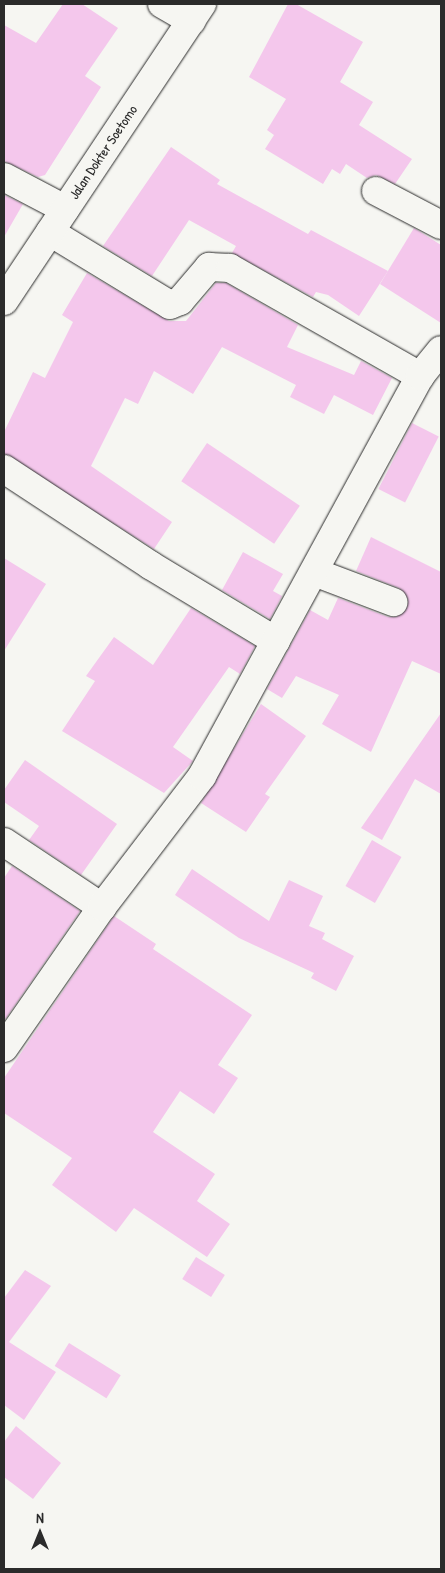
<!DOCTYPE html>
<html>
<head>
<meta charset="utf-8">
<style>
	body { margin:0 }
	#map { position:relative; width:445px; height:1573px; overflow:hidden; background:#f6f6f2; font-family:"Patrick Hand",sans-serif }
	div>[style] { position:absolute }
	.building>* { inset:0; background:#f4c7ec; transform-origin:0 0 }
	.roads { filter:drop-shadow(0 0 1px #2b2b2b) drop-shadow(0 0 1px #2b2b2b) }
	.street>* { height:28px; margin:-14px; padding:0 14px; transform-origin:14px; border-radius:14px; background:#f6f6f2 }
	.secondary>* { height:28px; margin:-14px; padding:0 14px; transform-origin:14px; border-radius:14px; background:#f6f6f2 }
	span { translate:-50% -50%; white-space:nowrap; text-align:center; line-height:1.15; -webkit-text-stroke:4px #f6f6f2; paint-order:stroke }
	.street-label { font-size:14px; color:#2b2b2b }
	.frame { position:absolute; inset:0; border:5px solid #2b2b2b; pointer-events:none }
	.north { position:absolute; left:15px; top:1508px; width:50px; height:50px; -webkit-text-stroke:4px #f6f6f2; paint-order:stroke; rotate:0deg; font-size:14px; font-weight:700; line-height:20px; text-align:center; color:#2b2b2b }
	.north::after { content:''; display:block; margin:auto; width:18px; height:22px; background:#2b2b2b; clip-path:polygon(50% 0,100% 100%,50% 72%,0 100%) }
</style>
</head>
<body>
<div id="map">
	<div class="building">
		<div style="clip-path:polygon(63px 4px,82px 4px,118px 28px,85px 76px,101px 87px,45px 175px,38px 177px,4px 161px,4px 25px,36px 43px)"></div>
		<div style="clip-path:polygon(288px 4px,296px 4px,363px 42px,340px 82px,373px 102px,359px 125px,412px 159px,395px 184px,376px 175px,367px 178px,346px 164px,340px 174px,332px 169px,323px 184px,265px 149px,274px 135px,267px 130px,286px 99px,249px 77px)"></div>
		<div style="clip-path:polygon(171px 147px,220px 180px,217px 184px,308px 234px,311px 230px,388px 271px,359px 316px,328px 295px,316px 292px,313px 297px,232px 253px,236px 246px,189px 220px,152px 276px,103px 246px)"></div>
		<div style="clip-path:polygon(4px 195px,23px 204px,4px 237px)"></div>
		<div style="clip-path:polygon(414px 228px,441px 245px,441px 323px,380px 284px)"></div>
		<div style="clip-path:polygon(87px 273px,169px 321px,186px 321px,216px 283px,226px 283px,298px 325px,287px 347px,354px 375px,361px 361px,392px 378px,373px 415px,334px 395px,324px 414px,290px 397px,296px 385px,222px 347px,193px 394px,154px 371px,138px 404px,125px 398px,91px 466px,172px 522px,154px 549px,4px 454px,4px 432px,33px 372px,45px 378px,73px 322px,62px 315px)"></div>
		<div style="left:412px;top:423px;width:30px;height:74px;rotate:27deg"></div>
		<div style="left:207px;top:443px;width:112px;height:46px;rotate:34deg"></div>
		<div style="clip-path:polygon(371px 537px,441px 572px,441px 674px,412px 661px,371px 752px,322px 724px,339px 695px,296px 676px,282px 698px,267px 689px,310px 610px,328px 620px,338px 598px,388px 617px,396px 617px,407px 608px,408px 599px,399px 588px,356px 571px)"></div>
		<div style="clip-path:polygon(243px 552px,283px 574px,273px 591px,282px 596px,270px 619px,222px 590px)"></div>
		<div style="clip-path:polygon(4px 558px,46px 584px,4px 651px)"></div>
		<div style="clip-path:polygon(191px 608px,255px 646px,240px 674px,229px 667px,173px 747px,193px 761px,164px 793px,62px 731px,95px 681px,86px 676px,114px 637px,153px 665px)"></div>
		<div style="clip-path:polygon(261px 704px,306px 736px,265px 794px,270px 797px,246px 832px,201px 803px)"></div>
		<div style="clip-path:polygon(441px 713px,441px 794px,415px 779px,382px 840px,361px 828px)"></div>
		<div style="clip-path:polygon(25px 760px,117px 824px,81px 875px,29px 840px,39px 826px,4px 802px,4px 790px)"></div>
		<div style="left:372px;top:840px;width:34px;height:53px;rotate:30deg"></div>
		<div style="clip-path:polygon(12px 866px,80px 911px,4px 1021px,4px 878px)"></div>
		<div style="clip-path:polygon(192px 869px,269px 921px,289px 880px,323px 896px,309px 926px,325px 933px,322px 939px,354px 956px,336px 991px,311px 978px,314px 973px,239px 938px,175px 895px)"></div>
		<div style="clip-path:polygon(114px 916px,156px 944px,153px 949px,252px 1015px,218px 1065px,238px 1078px,214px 1114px,180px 1091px,153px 1132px,215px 1174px,197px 1201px,230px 1224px,207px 1257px,134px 1208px,116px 1232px,52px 1185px,72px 1158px,4px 1113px,4px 1078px)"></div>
		<div style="left:196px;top:1257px;width:34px;height:26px;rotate:32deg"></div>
		<div style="clip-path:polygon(25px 1270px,51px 1286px,9px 1342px,56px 1372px,24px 1420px,4px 1405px,4px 1298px)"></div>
		<div style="left:69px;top:1343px;width:61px;height:27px;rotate:32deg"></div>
		<div style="clip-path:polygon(16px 1426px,61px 1463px,33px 1499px,4px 1477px,4px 1442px)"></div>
	</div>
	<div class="roads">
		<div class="street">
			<div style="left:162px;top:4px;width:34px;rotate:30deg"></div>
			<div style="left:4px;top:177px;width:69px;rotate:27.7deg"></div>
			<div style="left:376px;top:191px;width:73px;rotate:27.6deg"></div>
			<div style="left:50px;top:232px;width:140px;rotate:31.3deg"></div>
			<div style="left:170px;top:305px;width:11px;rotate:-22deg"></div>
			<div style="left:180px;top:301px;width:45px;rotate:-49.5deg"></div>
			<div style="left:209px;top:267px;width:21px;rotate:3deg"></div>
			<div style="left:230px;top:268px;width:219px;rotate:29.6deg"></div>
			<div style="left:4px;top:469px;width:175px;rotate:33.3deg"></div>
			<div style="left:150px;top:565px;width:147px;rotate:31.1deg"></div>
			<div style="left:314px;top:572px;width:85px;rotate:20.8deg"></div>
			<div style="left:4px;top:842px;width:118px;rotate:33.6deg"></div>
			<div style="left:4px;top:1048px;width:172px;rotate:-55.2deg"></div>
			<div style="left:102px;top:907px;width:165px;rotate:-52.6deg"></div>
			<div style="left:202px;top:776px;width:456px;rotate:-61.4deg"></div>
			<div style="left:420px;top:376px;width:33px;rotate:-51deg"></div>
		</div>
		<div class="secondary">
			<div style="left:4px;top:301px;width:357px;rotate:-56.3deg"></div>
		</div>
	</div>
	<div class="street-label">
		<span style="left:103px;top:152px;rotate:-56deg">Jalan Dokter Soetomo</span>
	</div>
	<div class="frame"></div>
	<div class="north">N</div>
</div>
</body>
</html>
